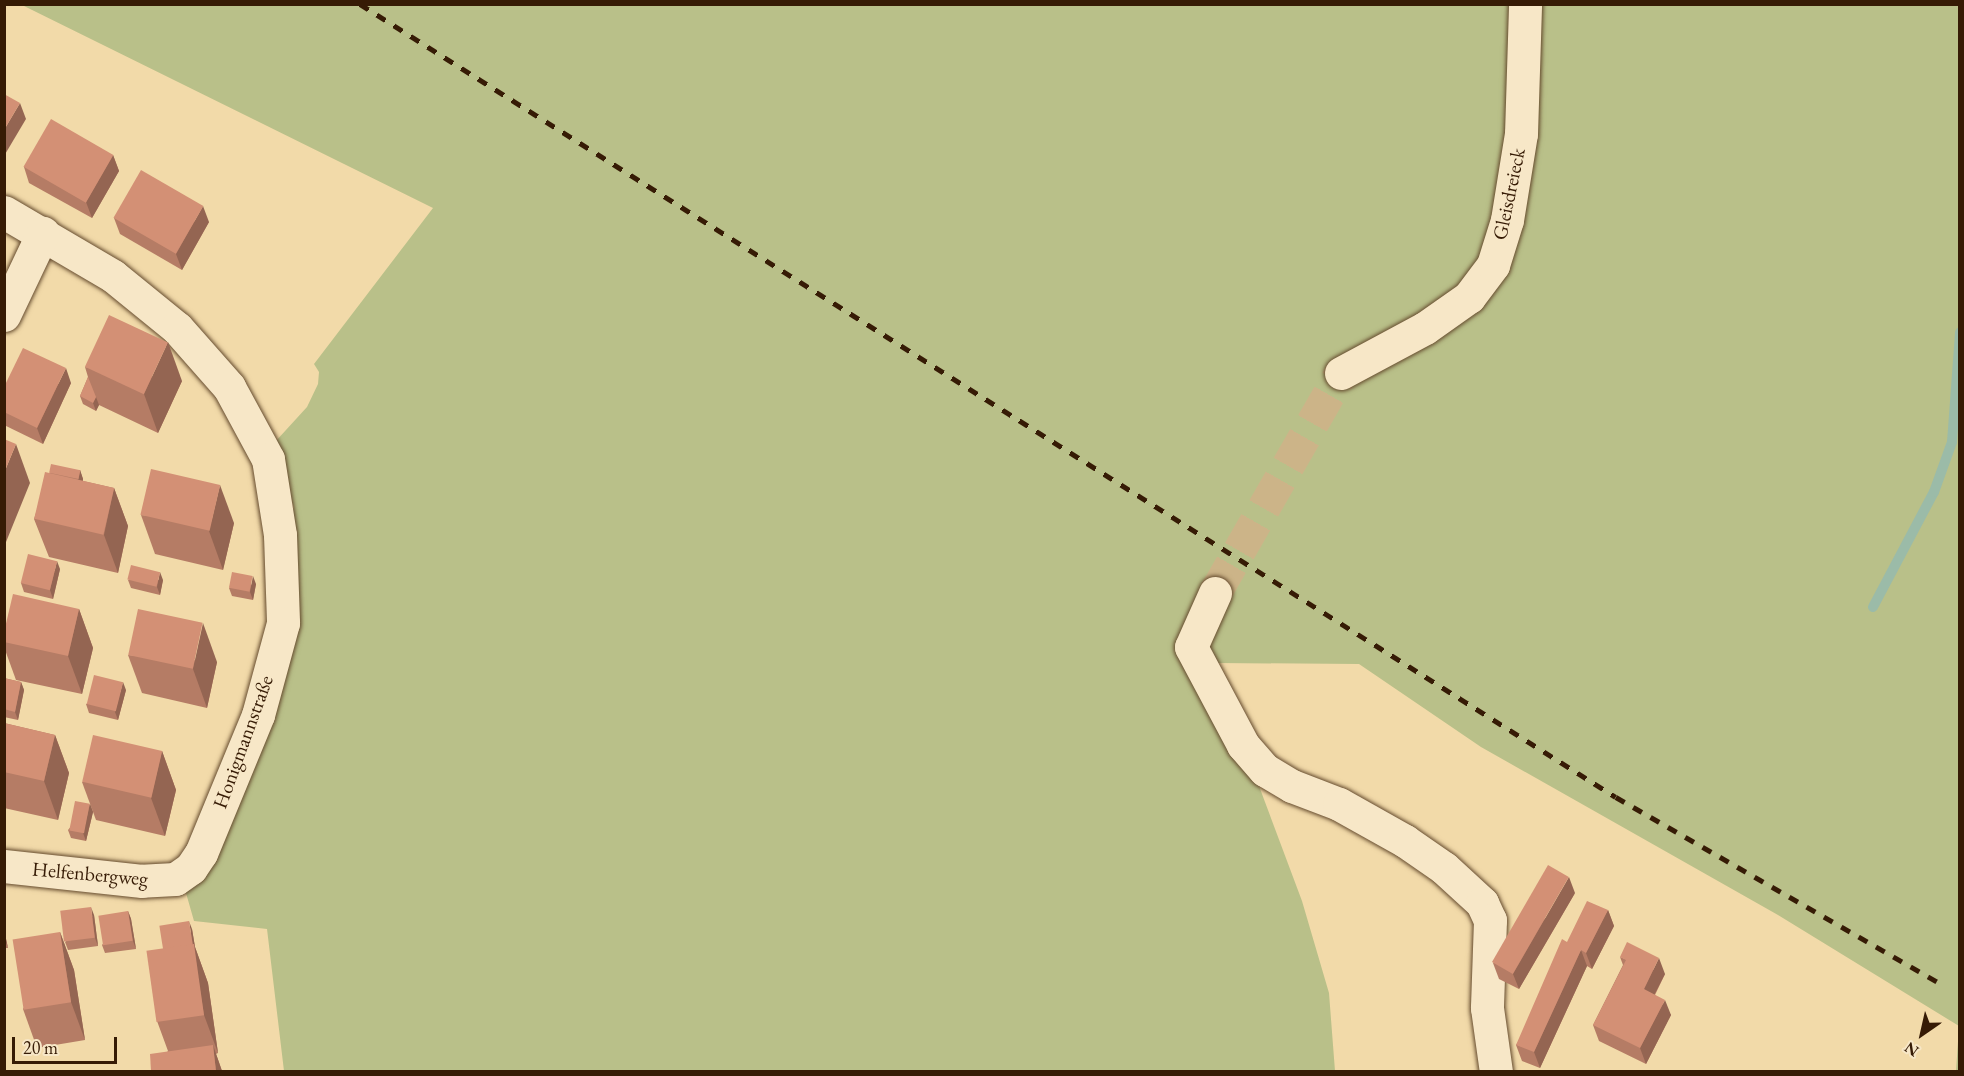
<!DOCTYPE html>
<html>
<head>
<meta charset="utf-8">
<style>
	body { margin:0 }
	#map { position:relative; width:1964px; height:1076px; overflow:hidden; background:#f2daa9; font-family:"EB Garamond",serif }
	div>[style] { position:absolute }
	.green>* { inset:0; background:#b9c089 }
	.stream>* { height:10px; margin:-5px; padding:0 5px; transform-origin:5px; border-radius:5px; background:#9bbba8 }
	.minor-tunnel>* { height:33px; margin-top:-16.5px; transform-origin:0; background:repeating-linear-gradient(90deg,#ccb488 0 33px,transparent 0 49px) }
	.roads { filter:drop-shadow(0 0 2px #654b2e) drop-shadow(0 0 2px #654b2e) }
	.minor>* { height:33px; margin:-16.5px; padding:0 16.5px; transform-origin:16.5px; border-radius:16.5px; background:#f7e7c7 }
	.rail>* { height:4.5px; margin-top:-2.25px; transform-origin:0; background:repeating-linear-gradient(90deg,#361b05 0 10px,transparent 0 20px) }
	.wall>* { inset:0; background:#b57c65 }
	.shaded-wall>* { inset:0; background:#946552 }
	.building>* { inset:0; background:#d39075; transform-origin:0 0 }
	span { translate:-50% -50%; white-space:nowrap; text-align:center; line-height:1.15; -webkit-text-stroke:4.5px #f7e7c7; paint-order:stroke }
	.street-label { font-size:20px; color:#361b05 }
	.frame { position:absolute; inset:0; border:6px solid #361b05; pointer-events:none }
	.north { position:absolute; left:1892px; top:1004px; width:60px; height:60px; -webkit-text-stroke:4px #f7e7c7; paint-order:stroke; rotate:214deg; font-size:16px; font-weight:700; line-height:24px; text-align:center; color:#361b05 }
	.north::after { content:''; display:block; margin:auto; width:21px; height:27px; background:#361b05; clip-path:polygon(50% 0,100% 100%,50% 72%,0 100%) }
	.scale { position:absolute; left:12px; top:1037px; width:105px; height:27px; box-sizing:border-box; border:3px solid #361b05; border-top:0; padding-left:8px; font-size:18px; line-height:21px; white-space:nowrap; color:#361b05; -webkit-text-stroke:4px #f7e7c7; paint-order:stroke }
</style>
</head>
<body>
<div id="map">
	<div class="green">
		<div style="clip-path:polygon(22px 5px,1959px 5px,1959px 1071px,1956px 1071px,1959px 1026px,1778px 915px,1481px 747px,1359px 664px,1217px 663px,1197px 688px,1259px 786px,1302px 901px,1329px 993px,1335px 1071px,284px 1071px,267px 929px,194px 921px,182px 879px,260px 716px,282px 527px,294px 508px,275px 442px,307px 407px,318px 384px,319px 372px,314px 364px,433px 208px)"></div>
	</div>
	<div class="stream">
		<div style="left:1873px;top:607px;width:130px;rotate:-62.1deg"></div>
		<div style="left:1934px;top:492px;width:53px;rotate:-70.2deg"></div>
		<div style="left:1952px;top:442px;width:110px;rotate:-85.8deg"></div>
	</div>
	<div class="minor-tunnel">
		<div style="left:1215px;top:593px;width:254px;rotate:-60.2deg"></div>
	</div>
	<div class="roads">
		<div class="minor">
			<div style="left:4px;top:212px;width:126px;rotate:30.4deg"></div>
			<div style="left:113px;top:276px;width:82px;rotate:39.1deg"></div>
			<div style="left:177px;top:328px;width:79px;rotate:48.6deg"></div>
			<div style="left:229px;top:387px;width:82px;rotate:61.6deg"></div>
			<div style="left:268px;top:459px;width:77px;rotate:81deg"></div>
			<div style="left:280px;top:535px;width:88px;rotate:88deg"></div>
			<div style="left:283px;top:623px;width:95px;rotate:105.2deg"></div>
			<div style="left:258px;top:715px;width:149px;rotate:112.4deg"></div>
			<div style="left:201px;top:853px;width:18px;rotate:124deg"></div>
			<div style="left:191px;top:868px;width:19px;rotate:145deg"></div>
			<div style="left:175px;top:879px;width:33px;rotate:177deg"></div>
			<div style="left:142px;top:881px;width:139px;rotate:-173.8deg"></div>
			<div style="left:4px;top:315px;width:91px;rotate:-64.6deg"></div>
			<div style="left:1341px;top:373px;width:95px;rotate:-28.2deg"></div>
			<div style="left:1425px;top:328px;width:54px;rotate:-35.2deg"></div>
			<div style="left:1469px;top:297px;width:40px;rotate:-53deg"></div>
			<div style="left:1493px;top:265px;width:47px;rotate:-72.7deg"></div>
			<div style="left:1507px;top:220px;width:87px;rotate:-80.8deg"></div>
			<div style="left:1521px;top:134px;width:130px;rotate:-88.2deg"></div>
			<div style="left:1215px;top:593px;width:59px;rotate:114deg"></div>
			<div style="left:1191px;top:647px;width:111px;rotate:62deg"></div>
			<div style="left:1243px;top:745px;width:33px;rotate:49deg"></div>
			<div style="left:1265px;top:770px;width:31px;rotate:31deg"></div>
			<div style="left:1292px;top:786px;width:50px;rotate:21deg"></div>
			<div style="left:1339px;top:804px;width:76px;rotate:29.3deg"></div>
			<div style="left:1405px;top:841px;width:47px;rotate:34.7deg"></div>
			<div style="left:1444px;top:868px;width:52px;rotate:42.6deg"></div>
			<div style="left:1482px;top:903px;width:19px;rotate:65deg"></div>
			<div style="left:1490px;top:920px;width:88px;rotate:92deg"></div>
			<div style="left:1487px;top:1008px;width:65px;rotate:82deg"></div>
		</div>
	</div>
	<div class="rail">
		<div style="left:360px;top:4px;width:1485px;rotate:32.27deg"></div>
		<div style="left:1616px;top:797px;width:377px;rotate:29.9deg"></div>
	</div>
	<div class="wall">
		<div style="clip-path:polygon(113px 155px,119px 171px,92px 218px,29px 183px,24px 167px)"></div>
		<div style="clip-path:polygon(114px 218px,209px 222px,182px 270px,120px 234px)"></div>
		<div style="clip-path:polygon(85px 367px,182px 381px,158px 433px,99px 405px,96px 411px,83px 404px,80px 396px,88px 377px)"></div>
		<div style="clip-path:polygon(71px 383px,43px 444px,4px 425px,4px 387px)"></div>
		<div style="clip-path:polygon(80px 470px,83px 479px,83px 481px,114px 488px,128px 526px,118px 573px,49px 557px,34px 519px,49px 473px)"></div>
		<div style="clip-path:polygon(141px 515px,234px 523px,223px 570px,155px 554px)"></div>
		<div style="clip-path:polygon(60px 569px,53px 599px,24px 592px,21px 583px)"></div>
		<div style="clip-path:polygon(128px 580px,163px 580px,160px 595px,131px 588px)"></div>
		<div style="clip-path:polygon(256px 584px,253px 600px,232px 596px,229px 588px)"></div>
		<div style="clip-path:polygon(79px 609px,93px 648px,82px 694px,16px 680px,4px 647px,4px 632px)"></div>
		<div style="clip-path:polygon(128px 655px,217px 662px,207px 708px,142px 693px)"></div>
		<div style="clip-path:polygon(4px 678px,21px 682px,24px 690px,18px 720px,4px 717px)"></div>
		<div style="clip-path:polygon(126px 690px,118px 720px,89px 713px,86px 704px)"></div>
		<div style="clip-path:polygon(4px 723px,55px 735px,69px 773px,58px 820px,4px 808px)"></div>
		<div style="clip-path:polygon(162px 751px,176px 790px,165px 836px,96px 820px,82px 782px)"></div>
		<div style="clip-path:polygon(90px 804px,93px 812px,86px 841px,71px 838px,68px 830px)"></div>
		<div style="clip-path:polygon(1575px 893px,1519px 989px,1499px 979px,1493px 963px)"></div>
		<div style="clip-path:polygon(1608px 910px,1614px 926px,1592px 969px,1587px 966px,1540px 1068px,1522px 1061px,1516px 1045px)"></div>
		<div style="clip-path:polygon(128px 911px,131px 919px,136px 949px,105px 953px,102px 945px)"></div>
		<div style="clip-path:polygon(94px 915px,98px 946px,68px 950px,65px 942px)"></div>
		<div style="clip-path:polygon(192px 929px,195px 947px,208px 983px,218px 1053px,216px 1054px,222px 1071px,151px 1071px,168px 1051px,157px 1021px)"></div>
		<div style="clip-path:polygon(4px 930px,8px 948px,4px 948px)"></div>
		<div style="clip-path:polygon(60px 932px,74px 970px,85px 1040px,37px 1048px,23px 1009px)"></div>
		<div style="clip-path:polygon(1620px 957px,1665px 974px,1655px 995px,1671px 1015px,1646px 1064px,1599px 1041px,1593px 1025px,1623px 965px)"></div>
	</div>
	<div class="shaded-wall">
		<div style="clip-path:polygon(20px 103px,26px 119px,4px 156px,4px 130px)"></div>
		<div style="clip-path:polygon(113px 155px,119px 171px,92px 218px,86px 202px)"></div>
		<div style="clip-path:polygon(203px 206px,209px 222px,182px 270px,176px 254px)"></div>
		<div style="clip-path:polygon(168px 342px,182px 381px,158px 433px,144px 394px)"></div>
		<div style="clip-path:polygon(66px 368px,71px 383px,43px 444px,37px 428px)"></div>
		<div style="clip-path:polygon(96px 397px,99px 405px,96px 411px,93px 403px)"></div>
		<div style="clip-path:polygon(16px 444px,30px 483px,6px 542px,4px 538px,4px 473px)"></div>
		<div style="clip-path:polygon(80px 470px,83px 479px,81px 489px,78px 481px)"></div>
		<div style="clip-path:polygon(220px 485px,234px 523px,223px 570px,209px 531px)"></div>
		<div style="clip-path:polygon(114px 488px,128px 526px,118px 573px,104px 535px)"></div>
		<div style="clip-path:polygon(57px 561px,60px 569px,53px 599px,50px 590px)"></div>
		<div style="clip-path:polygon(160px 572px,163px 580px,160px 595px,157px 587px)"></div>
		<div style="clip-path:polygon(253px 576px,256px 584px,253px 600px,250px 592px)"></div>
		<div style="clip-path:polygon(79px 609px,93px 648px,82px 694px,68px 656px)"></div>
		<div style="clip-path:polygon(203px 623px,217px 662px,207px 708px,193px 669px)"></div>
		<div style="clip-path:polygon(21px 682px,24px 690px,18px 720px,15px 712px)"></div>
		<div style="clip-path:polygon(123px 682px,126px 690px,118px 720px,115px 712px)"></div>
		<div style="clip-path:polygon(55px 735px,69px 773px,58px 820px,44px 781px)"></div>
		<div style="clip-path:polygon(162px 751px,176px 790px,165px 836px,151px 798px)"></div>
		<div style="clip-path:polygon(90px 804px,93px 812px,86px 841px,83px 833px)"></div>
		<div style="clip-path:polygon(1569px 877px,1575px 893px,1519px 989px,1513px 974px)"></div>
		<div style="clip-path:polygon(91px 907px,94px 915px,98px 946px,95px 938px)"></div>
		<div style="clip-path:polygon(1608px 910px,1614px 926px,1592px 969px,1586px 953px)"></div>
		<div style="clip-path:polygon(128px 911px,131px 919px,136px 949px,133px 941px)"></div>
		<div style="clip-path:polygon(189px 921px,192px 929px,195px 947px,208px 983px,218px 1053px,204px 1015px)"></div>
		<div style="clip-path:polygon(4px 930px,8px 948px,5px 940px)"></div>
		<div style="clip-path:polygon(60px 932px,74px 970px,85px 1040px,71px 1002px)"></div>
		<div style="clip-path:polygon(1581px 950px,1587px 966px,1540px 1068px,1534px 1052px)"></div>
		<div style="clip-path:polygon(1659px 958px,1665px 974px,1649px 1005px,1644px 989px)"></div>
		<div style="clip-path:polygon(1665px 1000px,1671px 1015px,1646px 1064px,1640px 1048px)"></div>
		<div style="clip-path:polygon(213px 1045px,222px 1071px,216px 1071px)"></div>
	</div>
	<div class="building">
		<div style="clip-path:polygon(4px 94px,20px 103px,4px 130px)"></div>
		<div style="left:51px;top:119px;width:72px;height:55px;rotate:30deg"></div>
		<div style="left:141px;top:170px;width:72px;height:55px;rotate:30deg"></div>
		<div style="left:109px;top:315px;width:65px;height:57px;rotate:25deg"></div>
		<div style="clip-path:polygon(23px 348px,66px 368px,37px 428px,4px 412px,4px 387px)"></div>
		<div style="clip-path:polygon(88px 377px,96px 397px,93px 403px,80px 396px)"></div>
		<div style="clip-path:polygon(4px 439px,16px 444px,4px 473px)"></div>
		<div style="left:51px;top:464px;width:30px;height:9px;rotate:12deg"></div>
		<div style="left:151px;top:469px;width:71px;height:47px;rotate:13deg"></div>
		<div style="left:45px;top:472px;width:71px;height:48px;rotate:13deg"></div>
		<div style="left:28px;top:554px;width:30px;height:30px;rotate:14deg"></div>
		<div style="left:131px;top:565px;width:30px;height:15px;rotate:14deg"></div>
		<div style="left:232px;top:572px;width:21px;height:16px;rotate:11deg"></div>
		<div style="clip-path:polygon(13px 594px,79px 609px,68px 656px,4px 642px,4px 632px)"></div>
		<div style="left:138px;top:609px;width:66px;height:47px;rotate:12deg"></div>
		<div style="left:94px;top:675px;width:30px;height:30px;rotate:14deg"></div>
		<div style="clip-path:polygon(4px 678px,21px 682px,15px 712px,4px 709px)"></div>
		<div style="clip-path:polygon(4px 723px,55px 735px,44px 781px,4px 772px)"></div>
		<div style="left:93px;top:735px;width:71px;height:48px;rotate:13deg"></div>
		<div style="left:75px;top:801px;width:15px;height:30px;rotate:11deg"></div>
		<div style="left:1548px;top:865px;width:24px;height:112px;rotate:30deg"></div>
		<div style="clip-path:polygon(1587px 901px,1608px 910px,1586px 953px,1581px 950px,1534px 1052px,1516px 1045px,1562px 939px,1567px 942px)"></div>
		<div style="left:91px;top:907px;width:31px;height:31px;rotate:83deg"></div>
		<div style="left:128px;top:911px;width:30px;height:30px;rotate:81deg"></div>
		<div style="left:189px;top:921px;width:24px;height:30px;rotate:81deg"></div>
		<div style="left:60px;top:932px;width:71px;height:48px;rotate:81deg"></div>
		<div style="clip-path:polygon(1627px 942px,1659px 958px,1644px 989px,1665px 1000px,1640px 1048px,1593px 1025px,1626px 960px,1620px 957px)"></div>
		<div style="left:194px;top:944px;width:72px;height:48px;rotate:82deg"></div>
		<div style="clip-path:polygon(213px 1045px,216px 1071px,151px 1071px,150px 1054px)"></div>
	</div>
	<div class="street-label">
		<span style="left:1509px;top:194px;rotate:-78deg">Gleisdreieck</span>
		<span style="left:243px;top:742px;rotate:-70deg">Honigmannstraße</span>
		<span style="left:90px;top:874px;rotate:5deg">Helfenbergweg</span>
	</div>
	<div class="frame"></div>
	<div class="north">N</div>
	<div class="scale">20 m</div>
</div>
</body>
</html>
